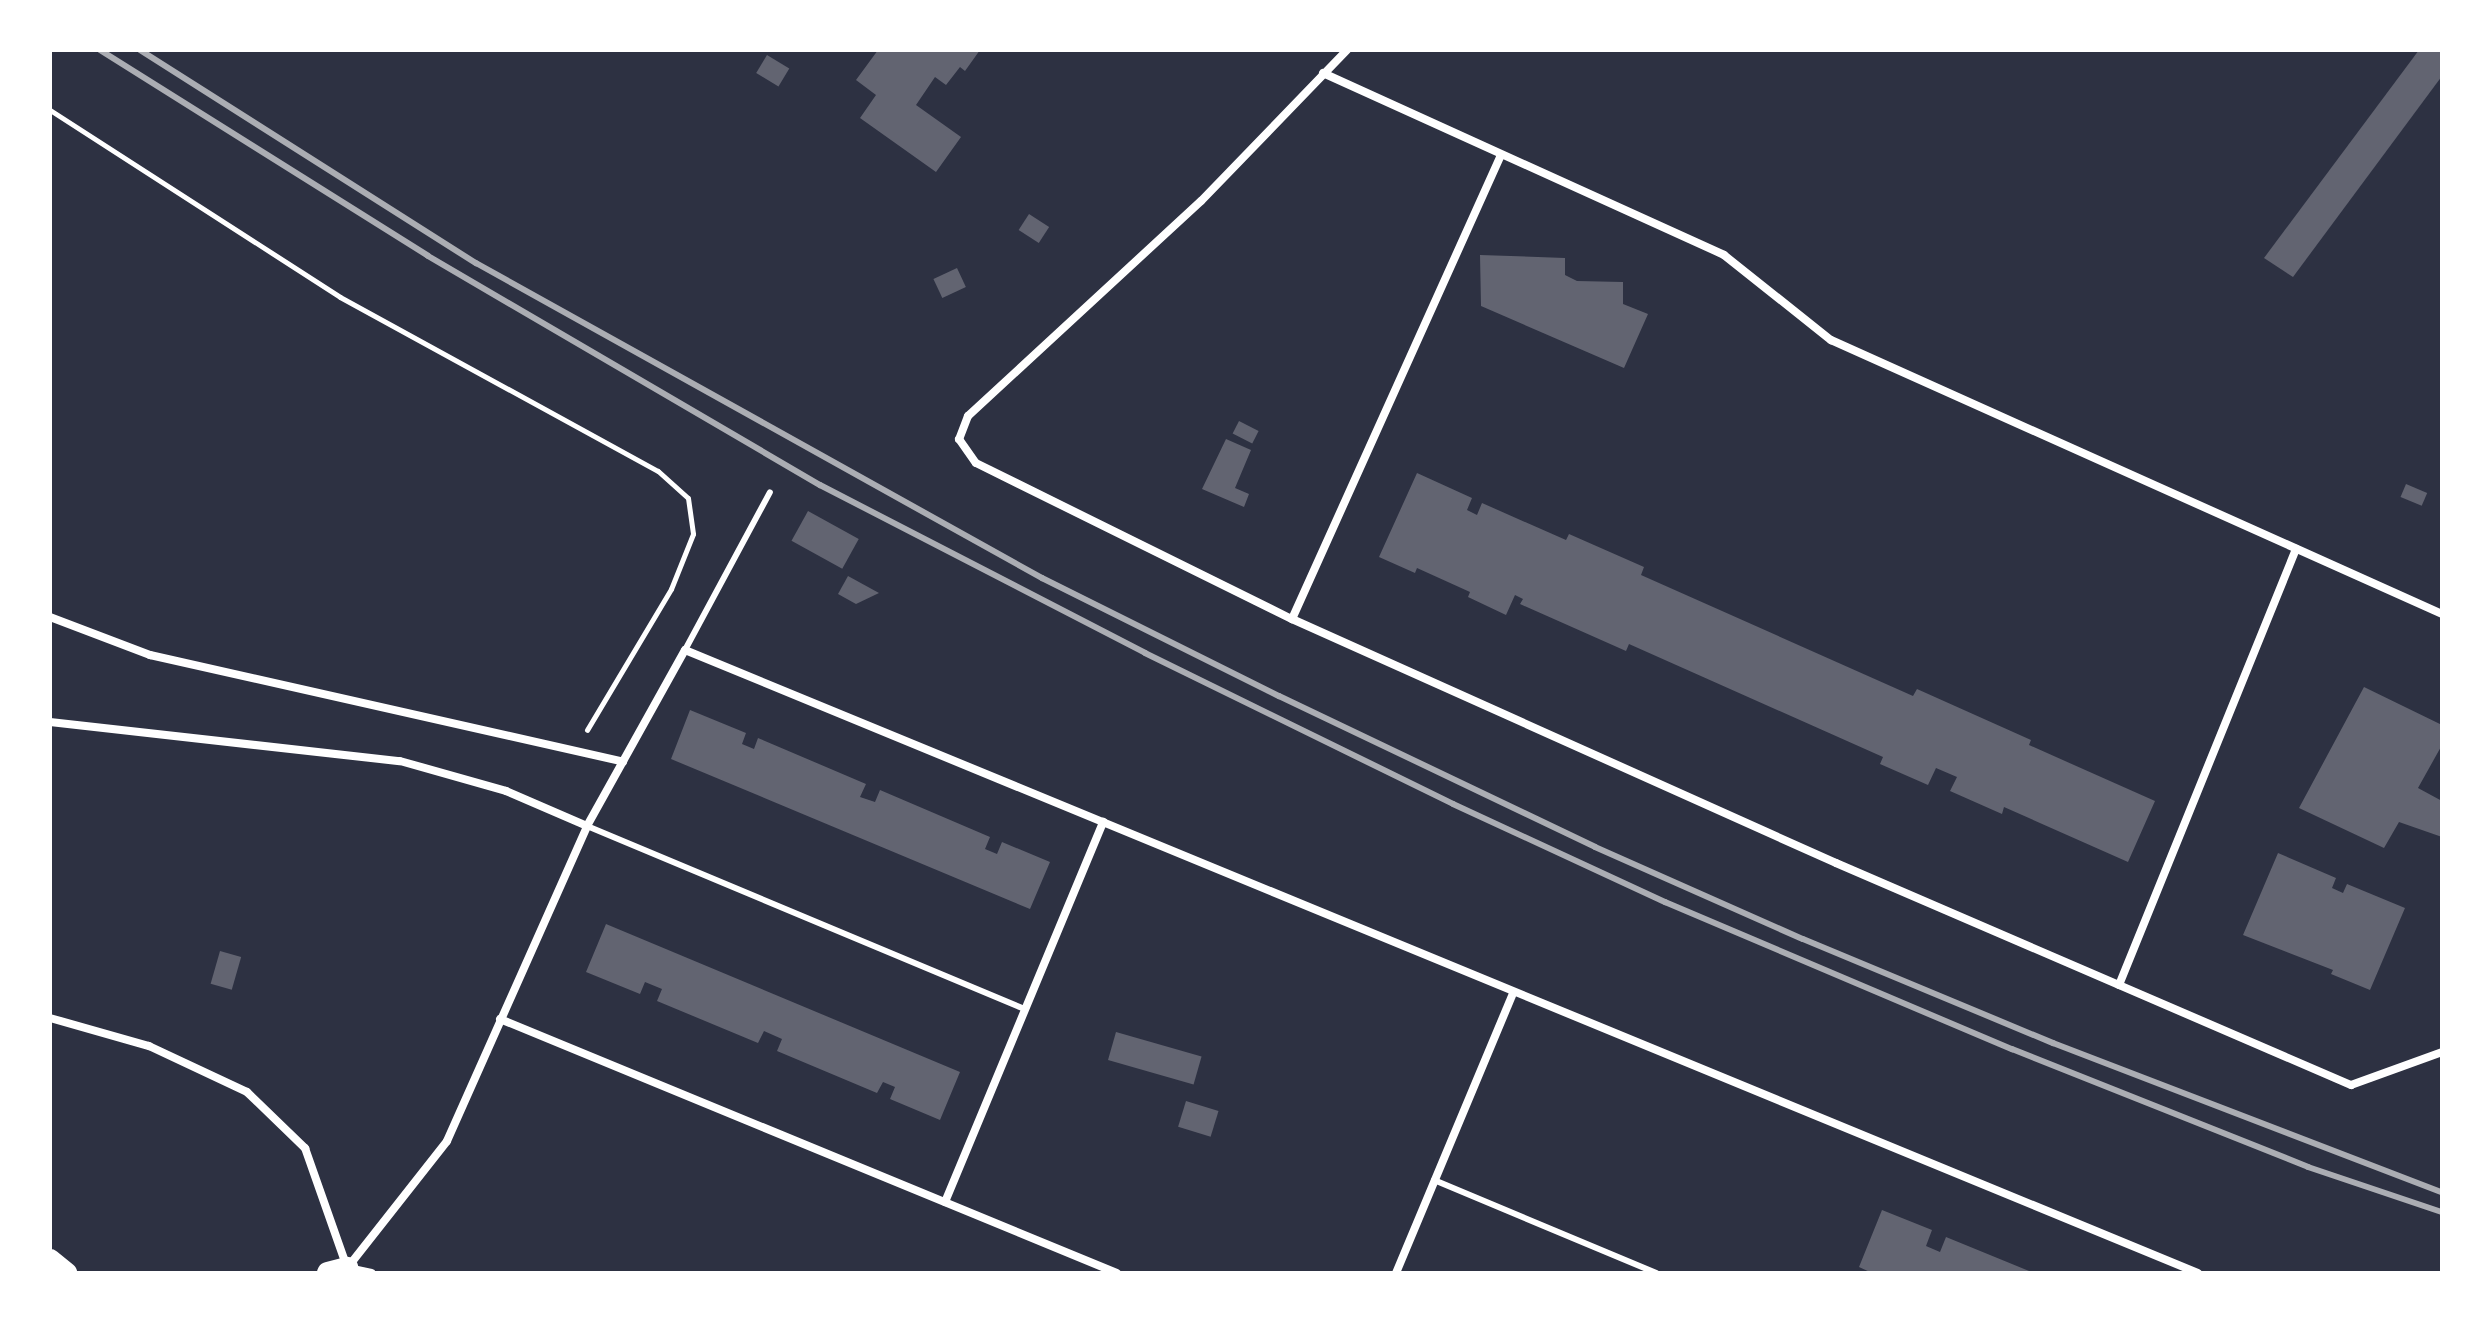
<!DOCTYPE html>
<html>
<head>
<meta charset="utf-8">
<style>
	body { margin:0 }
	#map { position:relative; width:2492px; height:1323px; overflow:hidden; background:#2d3142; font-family:"Alegreya Sans",sans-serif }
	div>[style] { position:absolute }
	.building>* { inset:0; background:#626471; transform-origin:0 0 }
	.path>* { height:5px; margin:-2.5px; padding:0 2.5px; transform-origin:2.5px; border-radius:2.5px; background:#fff }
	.service>* { height:6px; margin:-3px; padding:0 3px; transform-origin:3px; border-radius:3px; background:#fff }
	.minor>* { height:8px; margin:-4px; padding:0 4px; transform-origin:4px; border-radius:4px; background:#fff }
	.trunk>* { height:22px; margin:-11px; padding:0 11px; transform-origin:11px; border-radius:11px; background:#fff }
	.rail>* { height:6px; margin:-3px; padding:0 3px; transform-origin:3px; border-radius:3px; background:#abadb3 }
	span { translate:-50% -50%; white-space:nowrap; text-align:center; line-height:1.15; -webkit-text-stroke:6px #fff; paint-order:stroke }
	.frame { position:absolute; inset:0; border:52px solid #fff; pointer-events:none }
</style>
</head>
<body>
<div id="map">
	<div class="building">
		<div style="clip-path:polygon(878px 50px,980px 50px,965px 71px,960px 67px,946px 85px,935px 77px,916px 105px,961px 137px,936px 172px,860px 118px,876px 95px,856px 80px)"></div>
		<div style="clip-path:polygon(2419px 50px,2442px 50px,2442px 76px,2293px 277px,2264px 258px)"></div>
		<div style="left:767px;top:55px;width:26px;height:21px;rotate:31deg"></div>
		<div style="left:1029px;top:214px;width:24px;height:19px;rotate:33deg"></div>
		<div style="clip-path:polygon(1480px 255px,1565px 258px,1565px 275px,1577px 281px,1623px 282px,1623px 304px,1648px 314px,1624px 368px,1481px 306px)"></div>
		<div style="left:957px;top:268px;width:21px;height:26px;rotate:65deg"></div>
		<div style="left:1239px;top:421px;width:22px;height:14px;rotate:27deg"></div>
		<div style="clip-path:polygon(1226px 439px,1251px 450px,1235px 488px,1249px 494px,1244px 507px,1202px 489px)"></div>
		<div style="clip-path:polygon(1417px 473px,1472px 498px,1467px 510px,1477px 515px,1482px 503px,1566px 540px,1569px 534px,1644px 567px,1641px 575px,1913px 696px,1917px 689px,2031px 740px,2029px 745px,2155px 801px,2128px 862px,2004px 807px,2002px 814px,1950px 791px,1957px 777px,1936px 768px,1928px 785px,1880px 764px,1883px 757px,1629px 644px,1626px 651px,1520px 604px,1523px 599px,1515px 595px,1506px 615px,1468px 597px,1470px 592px,1417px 568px,1415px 573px,1379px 557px)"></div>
		<div style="left:2406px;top:484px;width:23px;height:14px;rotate:23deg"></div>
		<div style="left:808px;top:511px;width:58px;height:34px;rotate:29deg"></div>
		<div style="clip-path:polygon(848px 576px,879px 593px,856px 604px,838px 594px)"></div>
		<div style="clip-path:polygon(2364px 687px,2442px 725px,2442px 745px,2418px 788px,2442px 801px,2442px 837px,2399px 822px,2384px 848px,2299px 808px)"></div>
		<div style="clip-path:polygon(690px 710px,746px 733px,742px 744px,754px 749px,758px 738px,866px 784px,860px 797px,875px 802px,880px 790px,990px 837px,985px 849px,997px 854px,1002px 842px,1050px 862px,1030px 909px,671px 759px)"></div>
		<div style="clip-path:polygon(2278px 853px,2336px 878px,2332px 888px,2343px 893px,2347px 884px,2405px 908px,2370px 990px,2331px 974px,2333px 970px,2243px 935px)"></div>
		<div style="clip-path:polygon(606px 924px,960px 1072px,940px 1120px,890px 1099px,895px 1087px,883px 1082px,877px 1093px,777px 1051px,782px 1039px,764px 1031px,758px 1043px,657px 1001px,662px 989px,645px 982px,640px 994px,586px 972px)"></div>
		<div style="left:220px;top:951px;width:22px;height:34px;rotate:16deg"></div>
		<div style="left:1116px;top:1032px;width:89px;height:29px;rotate:16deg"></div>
		<div style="left:1186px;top:1101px;width:34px;height:27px;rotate:17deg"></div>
		<div style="clip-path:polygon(1882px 1210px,1932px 1230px,1926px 1246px,1940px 1252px,1946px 1237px,2034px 1273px,1872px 1273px,1859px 1267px)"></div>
	</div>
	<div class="path">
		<div style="left:50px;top:110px;width:345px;rotate:32.8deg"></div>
		<div style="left:340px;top:297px;width:362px;rotate:28.7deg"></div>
		<div style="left:658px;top:471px;width:40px;rotate:42deg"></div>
		<div style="left:688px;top:498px;width:36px;rotate:82deg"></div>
		<div style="left:693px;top:534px;width:59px;rotate:111.8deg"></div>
		<div style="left:671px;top:589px;width:164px;rotate:120.8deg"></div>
	</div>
	<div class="service">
		<div style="left:685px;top:650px;width:179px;rotate:-61.7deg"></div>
		<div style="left:587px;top:826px;width:475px;rotate:22.7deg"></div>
		<div style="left:1434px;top:1180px;width:241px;rotate:22.7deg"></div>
	</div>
	<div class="minor">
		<div style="left:1347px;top:50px;width:210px;rotate:134deg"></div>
		<div style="left:1201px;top:201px;width:317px;rotate:137.3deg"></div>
		<div style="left:968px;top:416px;width:25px;rotate:111deg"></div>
		<div style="left:959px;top:439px;width:29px;rotate:55deg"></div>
		<div style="left:976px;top:463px;width:352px;rotate:26.3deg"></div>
		<div style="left:1292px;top:619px;width:596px;rotate:24.16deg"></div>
		<div style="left:1836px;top:863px;width:561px;rotate:23.32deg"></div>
		<div style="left:2351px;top:1085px;width:97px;rotate:-19.9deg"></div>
		<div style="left:1323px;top:73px;width:440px;rotate:24.4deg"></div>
		<div style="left:1724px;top:255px;width:137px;rotate:38.5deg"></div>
		<div style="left:1831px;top:340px;width:670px;rotate:24.15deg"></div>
		<div style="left:50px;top:617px;width:107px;rotate:20.8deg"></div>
		<div style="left:150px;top:655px;width:485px;rotate:12.7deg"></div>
		<div style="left:1292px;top:619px;width:509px;rotate:-65.75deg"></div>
		<div style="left:50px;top:722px;width:352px;rotate:6.4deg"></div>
		<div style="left:400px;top:761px;width:110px;rotate:15.8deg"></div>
		<div style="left:506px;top:791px;width:88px;rotate:23.4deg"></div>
		<div style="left:2119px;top:985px;width:471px;rotate:-67.9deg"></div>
		<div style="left:50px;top:1018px;width:103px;rotate:15.8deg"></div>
		<div style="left:149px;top:1046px;width:108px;rotate:25.1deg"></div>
		<div style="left:247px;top:1092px;width:81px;rotate:44deg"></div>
		<div style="left:305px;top:1148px;width:126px;rotate:70.6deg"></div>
		<div style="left:500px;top:1019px;width:667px;rotate:22.38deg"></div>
		<div style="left:945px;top:1202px;width:412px;rotate:-67.4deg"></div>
		<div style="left:348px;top:1267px;width:160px;rotate:-51.8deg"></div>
		<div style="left:447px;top:1141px;width:345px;rotate:-66deg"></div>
		<div style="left:587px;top:826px;width:201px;rotate:-60.9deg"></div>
		<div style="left:685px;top:650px;width:1636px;rotate:22.38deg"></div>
		<div style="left:348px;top:1268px;width:24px;rotate:12deg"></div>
		<div style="left:1396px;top:1273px;width:303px;rotate:-67.3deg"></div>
	</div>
	<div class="trunk">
		<div style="left:50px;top:1260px;width:21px;rotate:39deg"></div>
		<div style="left:328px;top:1273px;width:20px;rotate:-15deg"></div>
	</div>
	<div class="rail">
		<div style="left:100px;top:50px;width:387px;rotate:32.1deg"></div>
		<div style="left:428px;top:256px;width:454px;rotate:30.3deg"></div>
		<div style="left:820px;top:485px;width:366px;rotate:27.3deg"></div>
		<div style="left:1145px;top:653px;width:343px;rotate:26.1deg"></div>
		<div style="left:1453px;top:804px;width:234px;rotate:24.8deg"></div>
		<div style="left:1665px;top:902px;width:377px;rotate:23deg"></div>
		<div style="left:2012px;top:1049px;width:319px;rotate:21.7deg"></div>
		<div style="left:2308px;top:1167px;width:141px;rotate:18.6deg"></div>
		<div style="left:140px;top:50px;width:398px;rotate:32.4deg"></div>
		<div style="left:476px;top:263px;width:648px;rotate:29.1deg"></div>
		<div style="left:1042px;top:578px;width:265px;rotate:26.5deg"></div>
		<div style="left:1279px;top:696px;width:350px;rotate:25.5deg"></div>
		<div style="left:1595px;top:847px;width:227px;rotate:23.9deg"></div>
		<div style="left:1803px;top:939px;width:271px;rotate:22.6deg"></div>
		<div style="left:2053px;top:1043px;width:417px;rotate:21deg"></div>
	</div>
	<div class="frame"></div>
</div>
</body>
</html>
